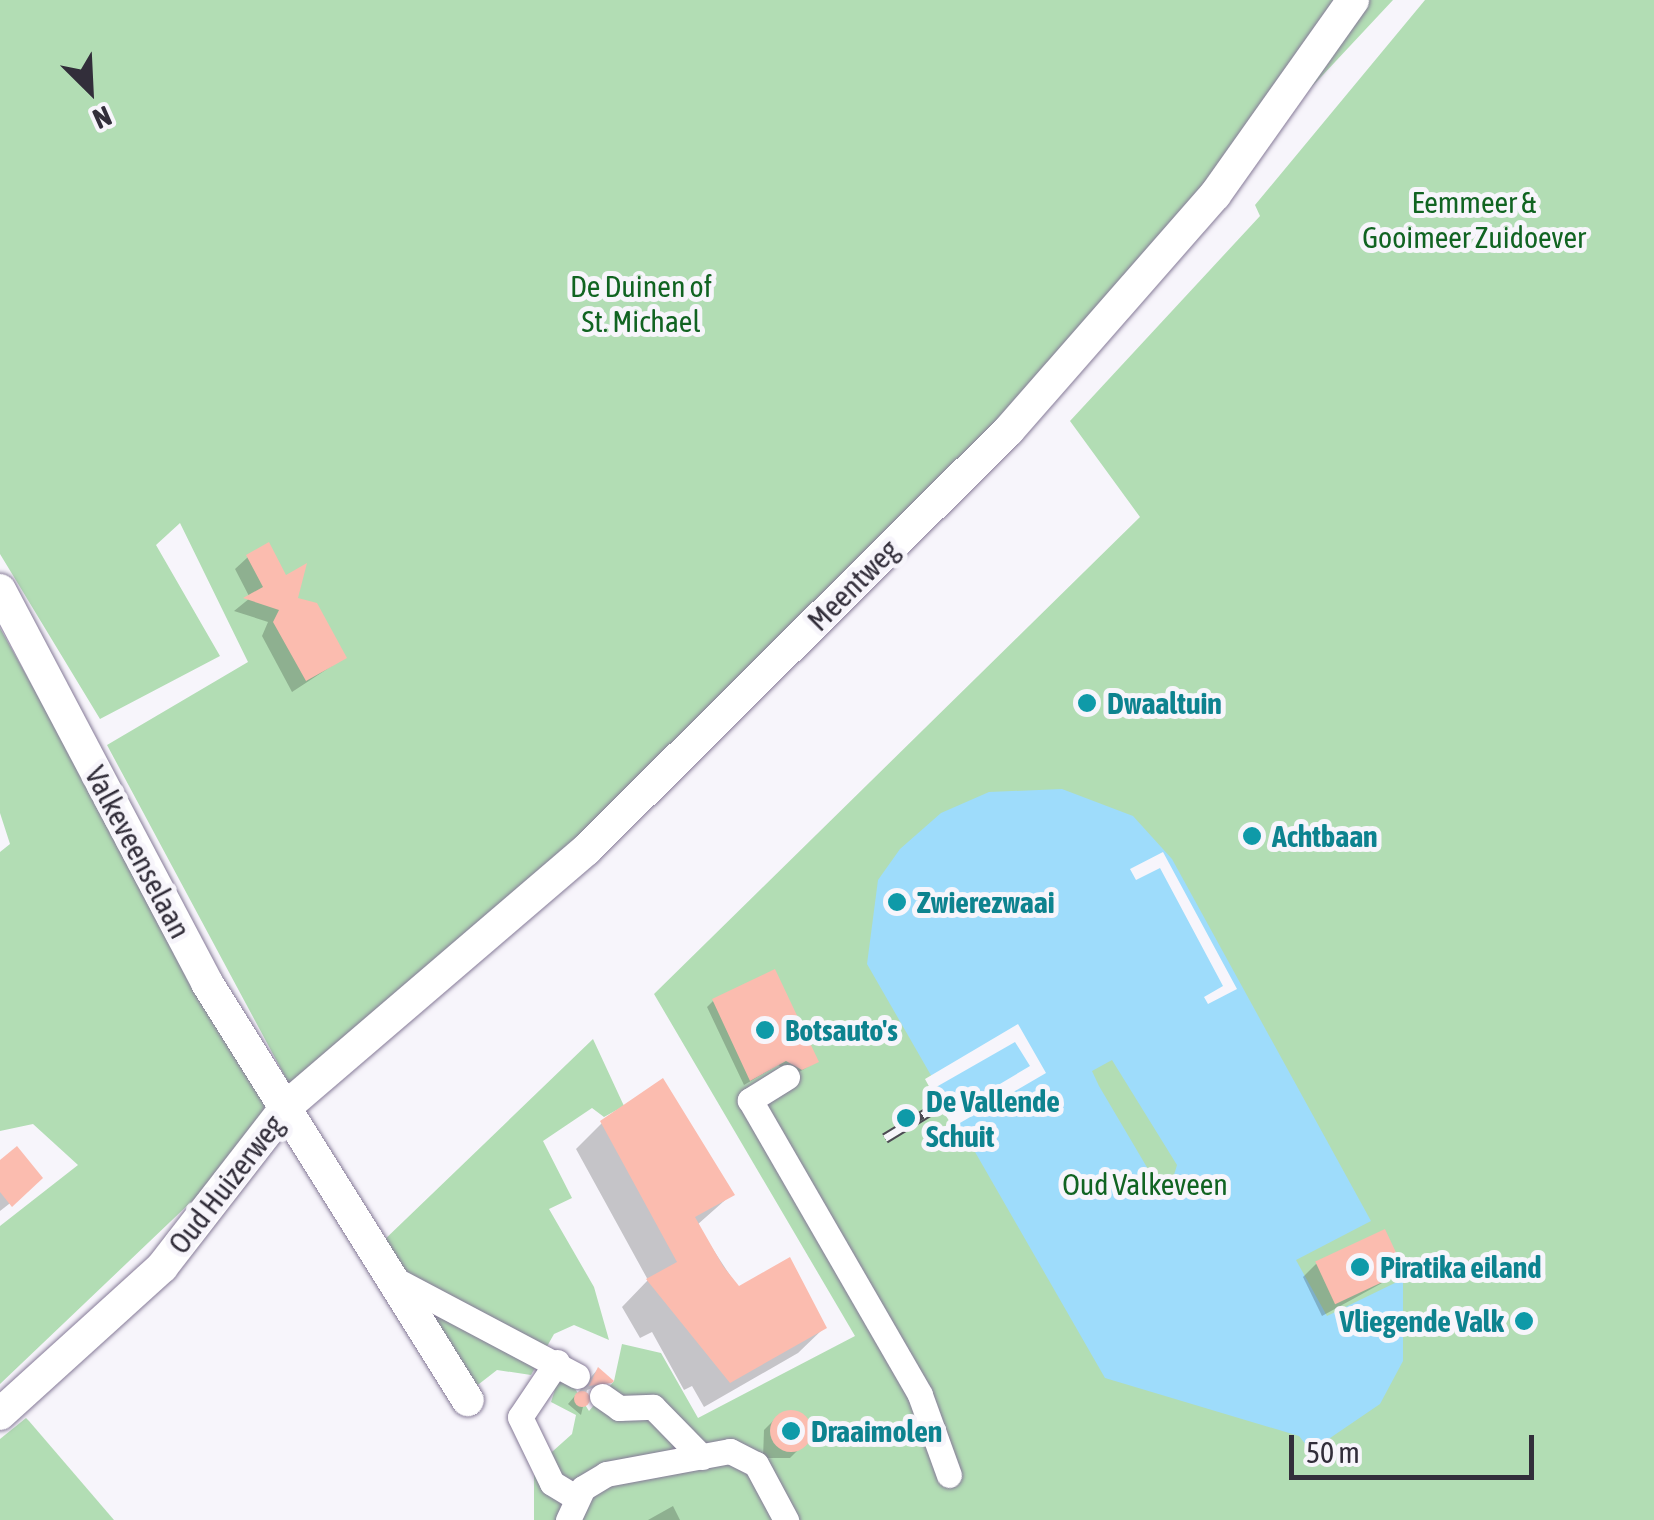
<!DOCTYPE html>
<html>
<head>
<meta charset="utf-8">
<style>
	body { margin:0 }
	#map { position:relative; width:1654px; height:1520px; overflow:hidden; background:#f7f5fb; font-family:"Asap Condensed",sans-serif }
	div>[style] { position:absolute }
	.green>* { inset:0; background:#b2ddb4 }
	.water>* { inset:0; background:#9edcfb }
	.pier>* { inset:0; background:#f7f5fb }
	.shadow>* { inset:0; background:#0003 }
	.building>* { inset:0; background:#fbbcaf; transform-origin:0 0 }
	.round { border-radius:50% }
	.roads { filter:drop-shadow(0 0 2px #857a97) drop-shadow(0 0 2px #857a97) }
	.pedestrian>* { height:25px; margin:-12.5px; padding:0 12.5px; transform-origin:12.5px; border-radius:12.5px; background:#fff }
	.minor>* { height:32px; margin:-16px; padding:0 16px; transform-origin:16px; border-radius:16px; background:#fff }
	.rail>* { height:11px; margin-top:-5.5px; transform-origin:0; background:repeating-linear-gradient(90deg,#f7f5fb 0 22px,#4d4954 0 44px); box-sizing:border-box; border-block:2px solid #4d4954 }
	.dots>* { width:28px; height:28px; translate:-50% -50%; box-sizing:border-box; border:5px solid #f7f5fb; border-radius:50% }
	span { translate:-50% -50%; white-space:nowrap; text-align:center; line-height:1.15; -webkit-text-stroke:10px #f7f5fb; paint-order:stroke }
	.park-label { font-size:30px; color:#116422 }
	.street-label { font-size:30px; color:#322e3a }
	.culture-label { font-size:30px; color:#0d838f; font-weight:700 }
	.left { translate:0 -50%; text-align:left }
	.right { translate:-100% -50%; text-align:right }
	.north { position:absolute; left:40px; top:40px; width:100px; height:100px; -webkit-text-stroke:8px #f7f5fb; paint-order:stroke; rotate:156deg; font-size:28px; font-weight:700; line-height:40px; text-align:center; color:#322e3a }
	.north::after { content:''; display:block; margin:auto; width:35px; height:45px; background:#322e3a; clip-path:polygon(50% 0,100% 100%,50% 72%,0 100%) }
	.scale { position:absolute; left:1289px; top:1435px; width:245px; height:45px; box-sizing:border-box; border:5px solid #322e3a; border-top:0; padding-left:12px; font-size:30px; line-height:35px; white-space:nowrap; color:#322e3a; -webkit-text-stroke:8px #f7f5fb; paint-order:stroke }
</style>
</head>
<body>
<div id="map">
	<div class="green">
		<div style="clip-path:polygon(0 0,1393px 0,907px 520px,557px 869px,296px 1097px,107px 745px,248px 662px,180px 523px,156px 545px,220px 656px,100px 719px,0 554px)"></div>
		<div style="clip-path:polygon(1425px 0,1654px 0,1654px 1520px,534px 1520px,534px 1468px,572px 1434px,576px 1415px,551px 1402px,558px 1380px,572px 1384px,589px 1411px,614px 1381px,622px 1344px,661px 1353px,698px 1418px,855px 1336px,654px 994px,1140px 517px,1070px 421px,1260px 216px,1255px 205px)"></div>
		<div style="clip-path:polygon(0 628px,275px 1122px,0 1384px,0 1226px,78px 1165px,33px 1124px,0 1131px,0 852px,10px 844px,0 813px)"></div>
		<div style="clip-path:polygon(593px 1039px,624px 1106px,604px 1117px,592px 1108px,543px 1141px,572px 1198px,549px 1209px,594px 1287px,609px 1340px,574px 1325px,554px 1334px,531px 1375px,497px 1370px,470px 1391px,380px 1244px)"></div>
		<div style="clip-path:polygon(26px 1418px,29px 1421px,114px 1520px,0 1520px,0 1439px)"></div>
	</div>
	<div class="water">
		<div style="clip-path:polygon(evenodd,1062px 789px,1133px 816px,1172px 859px,1371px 1221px,1296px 1260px,1327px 1316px,1403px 1279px,1403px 1361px,1380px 1404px,1311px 1451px,1299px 1436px,1105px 1378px,867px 964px,878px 880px,900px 849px,941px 813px,989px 792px,1062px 789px,1112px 1060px,1177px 1165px,1170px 1188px,1158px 1186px,1099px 1086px,1092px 1071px,1112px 1060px)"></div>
	</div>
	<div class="pier">
		<div style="clip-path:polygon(1163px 852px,1237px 989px,1208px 1004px,1204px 997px,1223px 986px,1160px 868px,1136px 880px,1130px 869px)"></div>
		<div style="clip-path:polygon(1018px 1024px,1046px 1073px,953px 1127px,946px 1116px,1030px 1066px,1015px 1042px,931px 1090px,925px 1079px)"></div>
	</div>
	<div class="shadow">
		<div style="clip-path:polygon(248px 557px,344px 658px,292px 692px,262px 636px,268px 622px,234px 611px,250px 598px,235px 569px)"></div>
		<div style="clip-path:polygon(713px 1001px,816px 1062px,794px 1075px,778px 1065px,744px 1085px,707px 1007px)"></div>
		<div style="clip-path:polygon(602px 1123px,732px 1194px,697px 1225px,739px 1289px,824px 1328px,798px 1353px,704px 1407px,692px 1386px,684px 1390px,652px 1332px,640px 1338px,622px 1307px,648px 1280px,576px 1149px)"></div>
		<div style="clip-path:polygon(0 1163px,27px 1190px,0 1211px)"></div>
		<div style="clip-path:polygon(1316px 1264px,1402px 1272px,1322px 1316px,1303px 1277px)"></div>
		<div style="clip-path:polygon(597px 1370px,611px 1381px,587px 1390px,581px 1415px,568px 1404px)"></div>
		<div style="clip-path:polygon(777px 1417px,804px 1419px,803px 1445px,790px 1458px,763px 1458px,764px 1430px)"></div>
		<div style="clip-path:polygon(673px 1506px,680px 1520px,648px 1520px)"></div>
	</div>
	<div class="building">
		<div style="clip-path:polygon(269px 542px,286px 575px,307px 563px,298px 598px,317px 603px,347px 658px,306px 681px,273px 622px,279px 610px,243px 598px,263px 587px,246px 555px)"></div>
		<div style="clip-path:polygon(775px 969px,819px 1062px,802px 1070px,786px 1061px,750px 1081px,712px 999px)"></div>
		<div style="clip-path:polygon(663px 1078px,735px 1195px,695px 1217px,723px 1266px,739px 1286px,790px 1257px,827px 1328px,730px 1383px,646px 1279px,677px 1262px,600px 1121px)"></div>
		<div style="clip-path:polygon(17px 1146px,43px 1178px,12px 1207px,0 1192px,0 1160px)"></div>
		<div style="left:1385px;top:1229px;width:47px;height:77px;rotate:65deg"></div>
		<div style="clip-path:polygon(598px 1367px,614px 1381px,612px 1383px,589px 1386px)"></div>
		<div class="round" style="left:574px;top:1391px;width:16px;height:16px"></div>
		<div class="round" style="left:770px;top:1410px;width:42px;height:42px"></div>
	</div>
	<div class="roads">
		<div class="pedestrian">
			<div style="left:787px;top:1077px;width:44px;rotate:148.1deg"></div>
			<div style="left:750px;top:1100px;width:340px;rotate:60deg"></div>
			<div style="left:920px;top:1395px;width:85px;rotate:70.1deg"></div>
			<div style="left:394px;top:1279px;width:207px;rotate:27.9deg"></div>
			<div style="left:557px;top:1362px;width:66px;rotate:123.9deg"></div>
			<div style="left:520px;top:1417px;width:73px;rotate:64.1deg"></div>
			<div style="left:552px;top:1483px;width:29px;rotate:31deg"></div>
			<div style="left:602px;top:1396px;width:21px;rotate:35deg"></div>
			<div style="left:619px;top:1408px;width:34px;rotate:-2deg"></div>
			<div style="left:653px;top:1407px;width:70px;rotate:45.6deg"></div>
			<div style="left:568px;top:1520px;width:35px;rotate:-65deg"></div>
			<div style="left:583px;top:1488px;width:27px;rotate:-31deg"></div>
			<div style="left:606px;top:1474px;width:126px;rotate:-10.5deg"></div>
			<div style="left:730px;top:1451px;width:29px;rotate:27deg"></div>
			<div style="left:756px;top:1464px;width:64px;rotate:61.8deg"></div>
		</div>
		<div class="minor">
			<div style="left:0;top:590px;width:444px;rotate:62.2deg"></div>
			<div style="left:207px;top:983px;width:492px;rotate:58deg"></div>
			<div style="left:0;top:1414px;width:219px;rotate:-42.2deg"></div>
			<div style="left:162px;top:1267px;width:202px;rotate:-52.2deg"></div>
			<div style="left:286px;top:1107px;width:395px;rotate:-40.6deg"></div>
			<div style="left:586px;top:850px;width:596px;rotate:-44.8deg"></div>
			<div style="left:1009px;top:430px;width:313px;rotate:-48.8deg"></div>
			<div style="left:1215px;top:195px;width:239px;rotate:-54.7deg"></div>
		</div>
	</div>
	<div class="rail">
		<div style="left:885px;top:1138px;width:60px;rotate:-31.3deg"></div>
	</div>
	<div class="dots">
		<div style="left:1087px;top:703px;background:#0f9aa8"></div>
		<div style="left:1252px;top:836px;background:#0f9aa8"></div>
		<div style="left:897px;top:902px;background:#0f9aa8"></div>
		<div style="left:765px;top:1030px;background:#0f9aa8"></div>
		<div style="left:906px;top:1118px;background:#0f9aa8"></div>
		<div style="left:1360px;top:1267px;background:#0f9aa8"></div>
		<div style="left:1524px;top:1321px;background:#0f9aa8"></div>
		<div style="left:791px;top:1431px;background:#0f9aa8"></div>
	</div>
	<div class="park-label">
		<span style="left:1474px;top:219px">Eemmeer &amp;<br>Gooimeer Zuidoever</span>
		<span style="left:641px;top:303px">De Duinen of<br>St. Michael</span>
		<span style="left:1145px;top:1184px">Oud Valkeveen</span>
	</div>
	<div class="street-label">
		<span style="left:853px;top:585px;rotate:-45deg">Meentweg</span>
		<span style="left:138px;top:852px;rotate:62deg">Valkeveenselaan</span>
		<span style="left:226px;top:1184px;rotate:-52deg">Oud Huizerweg</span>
	</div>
	<div class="culture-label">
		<span class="left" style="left:1107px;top:703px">Dwaaltuin</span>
		<span class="left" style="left:1272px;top:836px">Achtbaan</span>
		<span class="left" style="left:917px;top:902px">Zwierezwaai</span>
		<span class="left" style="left:785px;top:1030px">Botsauto's</span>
		<span class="left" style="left:926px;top:1118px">De Vallende<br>Schuit</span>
		<span class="left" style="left:1380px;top:1267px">Piratika eiland</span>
		<span class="right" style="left:1504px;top:1321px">Vliegende Valk</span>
		<span class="left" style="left:811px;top:1431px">Draaimolen</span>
	</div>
	<div class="north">N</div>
	<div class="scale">50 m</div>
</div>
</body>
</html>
